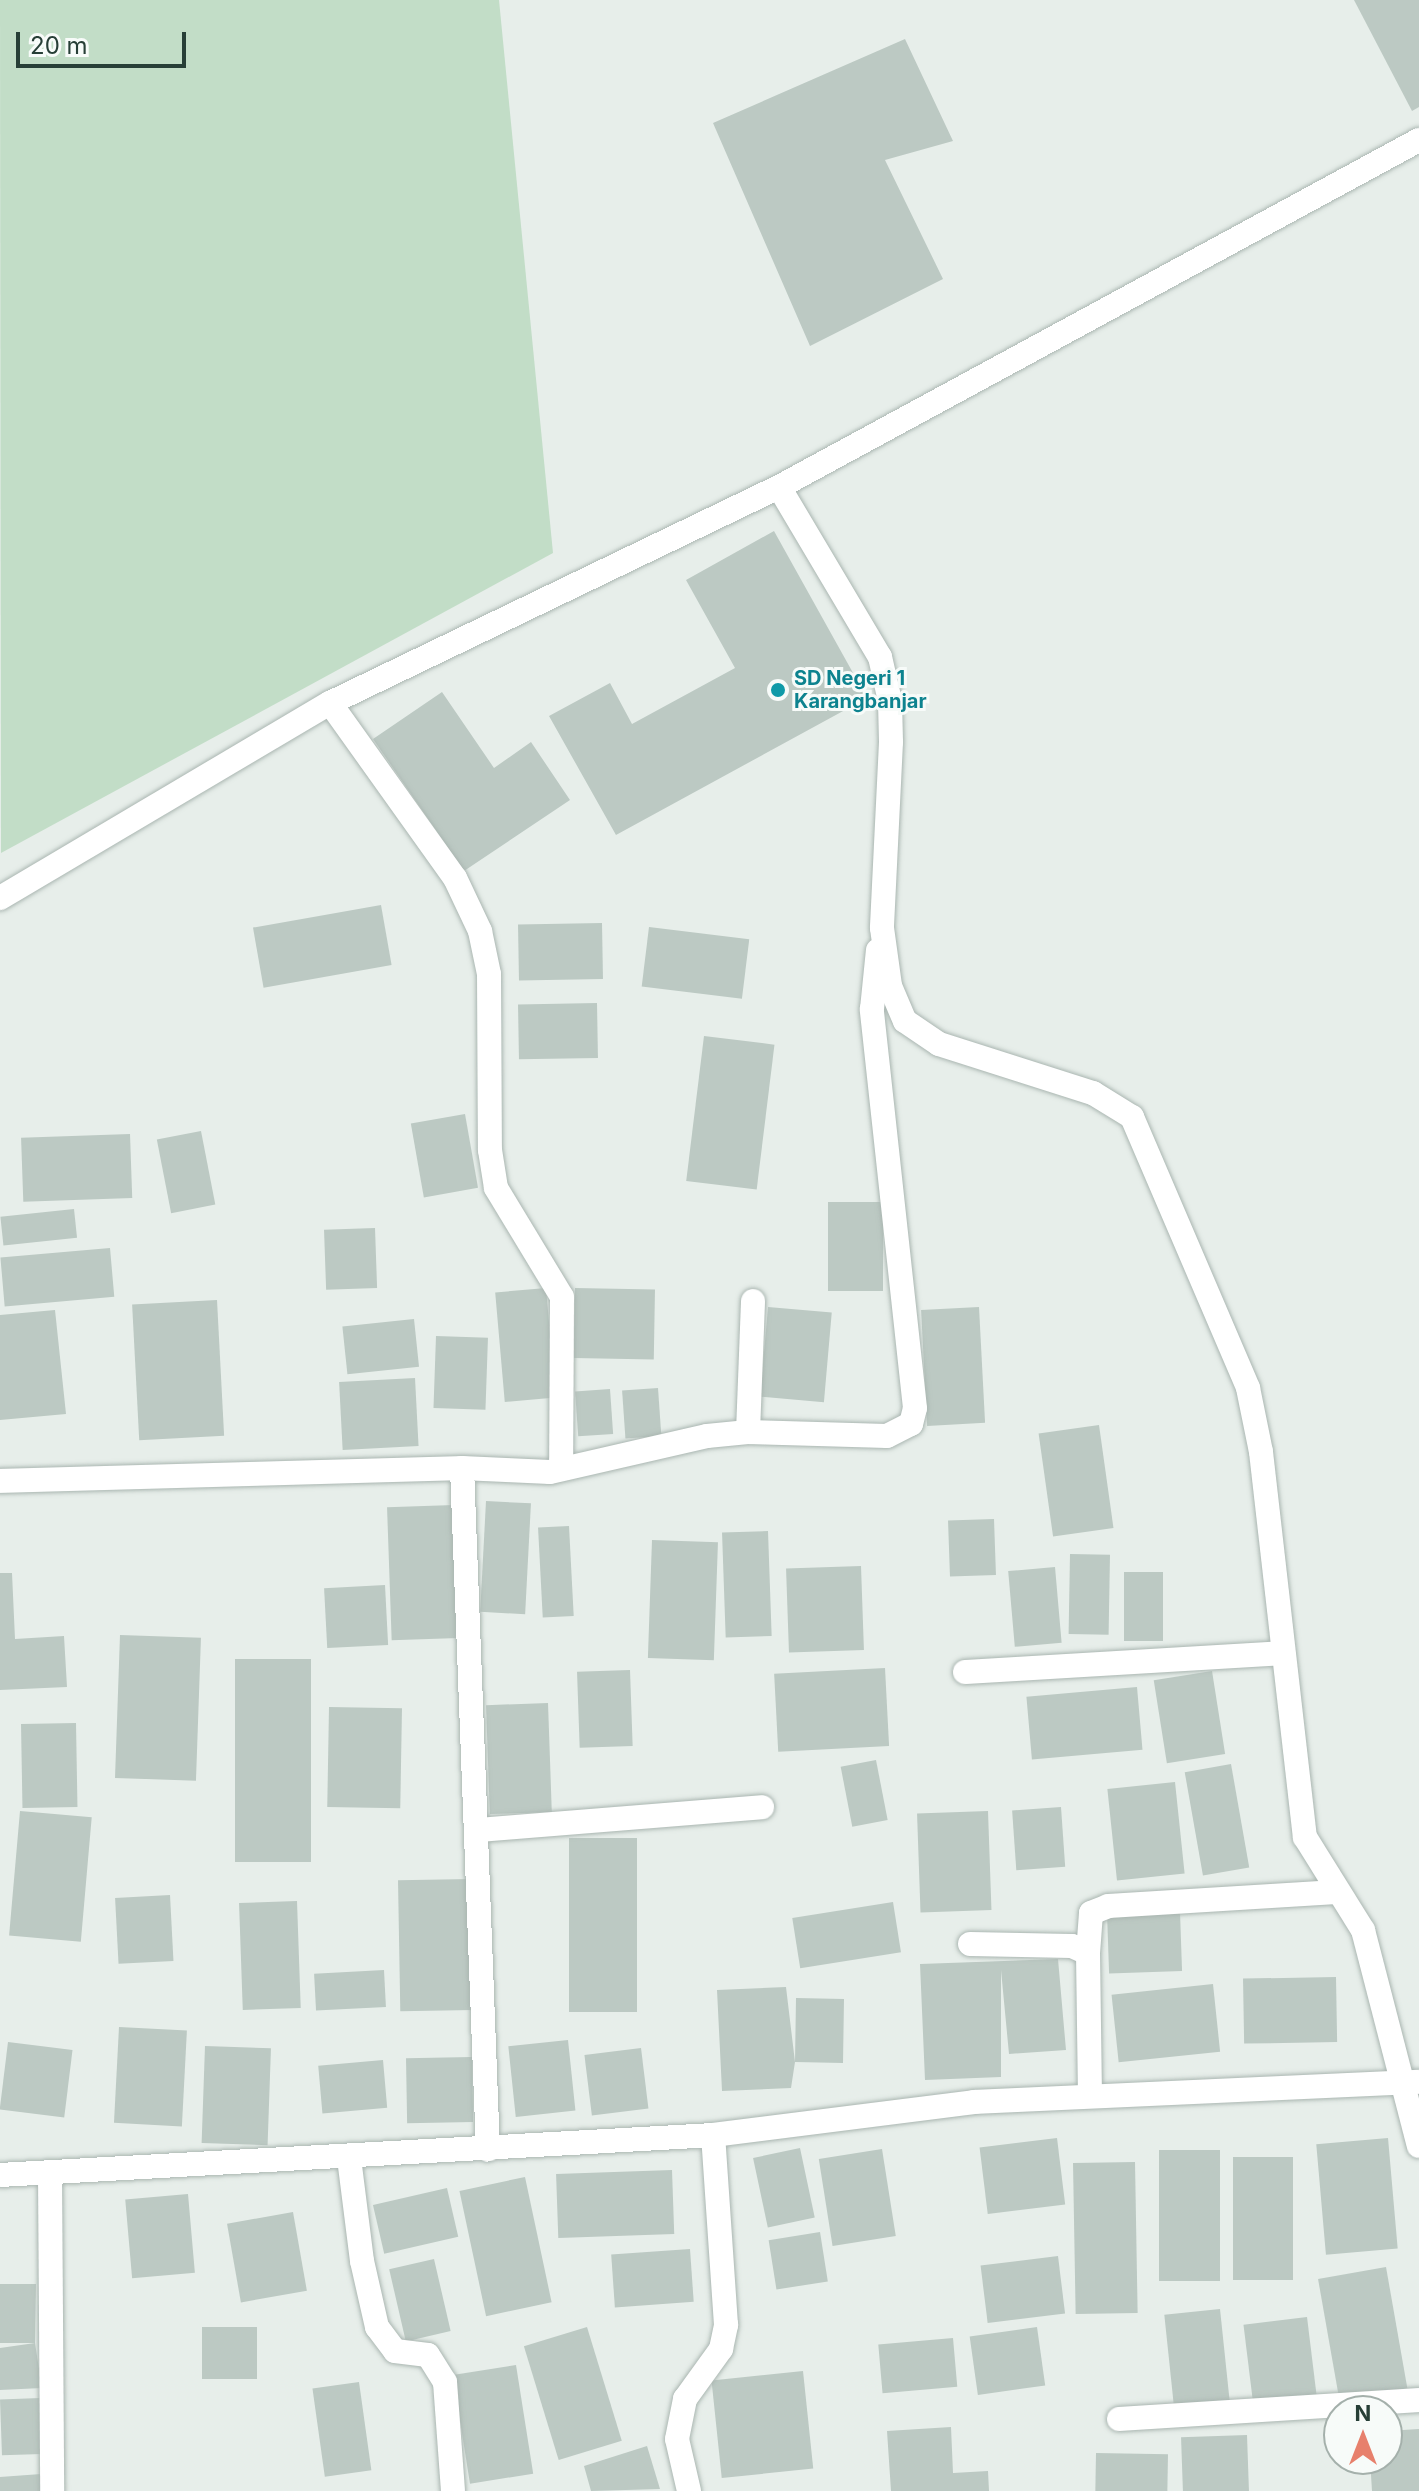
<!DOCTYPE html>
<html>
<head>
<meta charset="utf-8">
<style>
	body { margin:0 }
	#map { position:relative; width:1419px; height:2491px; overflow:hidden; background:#e7eeea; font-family:Inter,sans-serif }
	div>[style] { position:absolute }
	.green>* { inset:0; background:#c2ddc7 }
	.building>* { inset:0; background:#bcc9c3; transform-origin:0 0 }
	.roads { filter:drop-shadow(0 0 2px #aab6b1) drop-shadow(0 0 2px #aab6b1) }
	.minor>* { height:24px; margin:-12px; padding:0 12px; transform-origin:12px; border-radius:12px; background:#fff }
	.dots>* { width:22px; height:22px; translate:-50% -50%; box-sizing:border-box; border:4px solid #f7fbf9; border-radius:50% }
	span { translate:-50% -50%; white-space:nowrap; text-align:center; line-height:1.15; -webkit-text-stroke:6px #f7fbf9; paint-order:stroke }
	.culture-label { font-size:20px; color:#0d838f; font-weight:700 }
	.left { translate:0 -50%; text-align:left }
	.north { position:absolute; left:1323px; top:2395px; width:80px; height:80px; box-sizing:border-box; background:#f7fbf9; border:2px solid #a4b0ab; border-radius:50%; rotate:0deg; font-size:22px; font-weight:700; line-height:32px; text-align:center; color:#273f37 }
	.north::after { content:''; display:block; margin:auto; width:28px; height:36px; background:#e7806c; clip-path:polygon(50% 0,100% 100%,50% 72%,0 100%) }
	.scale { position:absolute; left:16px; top:32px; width:170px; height:36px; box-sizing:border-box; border:4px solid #273f37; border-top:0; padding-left:10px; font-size:24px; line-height:28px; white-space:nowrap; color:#273f37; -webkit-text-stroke:6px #f7fbf9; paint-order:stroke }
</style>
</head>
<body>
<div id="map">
	<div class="green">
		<div style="clip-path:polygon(0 0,499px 0,553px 553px,1px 853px)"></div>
	</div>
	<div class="building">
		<div style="clip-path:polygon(1354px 0,1419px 0,1419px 107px,1412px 111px)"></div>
		<div style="clip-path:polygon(905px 39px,953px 141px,885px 160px,943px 279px,810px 346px,713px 123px)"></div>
		<div style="clip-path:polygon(774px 531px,867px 698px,616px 835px,549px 716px,610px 683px,632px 724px,735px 668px,686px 580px)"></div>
		<div style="clip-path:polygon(442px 692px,494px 768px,531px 742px,570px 800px,464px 871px,373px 739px)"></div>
		<div style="left:381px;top:905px;width:61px;height:130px;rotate:80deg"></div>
		<div style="left:602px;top:923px;width:56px;height:84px;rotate:89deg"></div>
		<div style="left:649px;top:927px;width:101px;height:60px;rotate:7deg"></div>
		<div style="left:597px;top:1003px;width:55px;height:79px;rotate:89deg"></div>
		<div style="left:704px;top:1036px;width:71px;height:146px;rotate:7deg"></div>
		<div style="left:465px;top:1114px;width:75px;height:55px;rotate:80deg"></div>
		<div style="left:201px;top:1131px;width:75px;height:45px;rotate:79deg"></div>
		<div style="left:130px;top:1134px;width:64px;height:109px;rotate:88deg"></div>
		<div style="left:828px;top:1202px;width:55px;height:89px"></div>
		<div style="left:74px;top:1209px;width:29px;height:74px;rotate:84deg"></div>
		<div style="left:375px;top:1228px;width:60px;height:51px;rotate:88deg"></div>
		<div style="left:110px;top:1248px;width:49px;height:110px;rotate:85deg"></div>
		<div style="left:546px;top:1288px;width:110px;height:51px;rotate:85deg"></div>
		<div style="left:575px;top:1288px;width:80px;height:70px;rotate:1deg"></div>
		<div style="left:217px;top:1300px;width:136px;height:85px;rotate:87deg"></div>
		<div style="left:768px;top:1307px;width:64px;height:90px;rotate:5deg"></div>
		<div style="left:979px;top:1307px;width:116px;height:58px;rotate:87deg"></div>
		<div style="clip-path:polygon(55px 1310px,66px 1414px,0 1420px,0 1315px)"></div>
		<div style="left:414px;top:1319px;width:48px;height:72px;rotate:84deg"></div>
		<div style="left:436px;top:1336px;width:52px;height:72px;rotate:2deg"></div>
		<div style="left:415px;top:1378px;width:68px;height:76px;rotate:87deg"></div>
		<div style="left:658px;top:1388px;width:48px;height:36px;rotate:86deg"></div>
		<div style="left:610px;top:1389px;width:45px;height:35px;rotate:86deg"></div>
		<div style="left:1099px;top:1425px;width:104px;height:61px;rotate:82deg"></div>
		<div style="left:486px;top:1501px;width:45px;height:111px;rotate:3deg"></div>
		<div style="left:454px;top:1505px;width:133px;height:67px;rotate:88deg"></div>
		<div style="left:994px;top:1519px;width:56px;height:46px;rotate:88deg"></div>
		<div style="left:569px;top:1526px;width:90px;height:31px;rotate:87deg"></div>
		<div style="left:768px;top:1531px;width:105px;height:46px;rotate:88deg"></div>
		<div style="left:652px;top:1540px;width:66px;height:118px;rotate:2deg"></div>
		<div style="left:1070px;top:1554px;width:40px;height:80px;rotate:1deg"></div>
		<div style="left:861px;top:1566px;width:84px;height:75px;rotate:88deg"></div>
		<div style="left:1055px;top:1567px;width:76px;height:47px;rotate:85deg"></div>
		<div style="left:1163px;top:1572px;width:69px;height:39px;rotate:90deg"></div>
		<div style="clip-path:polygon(0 1573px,12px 1573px,15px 1639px,64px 1636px,67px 1687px,0 1690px)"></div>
		<div style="left:385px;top:1585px;width:60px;height:61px;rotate:87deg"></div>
		<div style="left:120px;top:1635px;width:81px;height:143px;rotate:2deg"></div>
		<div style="left:235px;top:1659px;width:76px;height:203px"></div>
		<div style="left:885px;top:1668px;width:78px;height:111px;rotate:87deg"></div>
		<div style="left:630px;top:1670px;width:76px;height:53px;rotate:88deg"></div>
		<div style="left:1212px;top:1671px;width:84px;height:59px;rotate:81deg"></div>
		<div style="left:1137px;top:1687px;width:63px;height:111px;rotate:85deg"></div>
		<div style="left:548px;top:1703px;width:109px;height:62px;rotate:88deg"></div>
		<div style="left:329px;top:1707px;width:73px;height:100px;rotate:1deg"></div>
		<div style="left:76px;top:1723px;width:84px;height:55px;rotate:89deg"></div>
		<div style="left:876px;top:1760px;width:61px;height:36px;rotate:79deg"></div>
		<div style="left:1231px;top:1764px;width:105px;height:47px;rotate:80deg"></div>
		<div style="left:1175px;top:1782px;width:92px;height:68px;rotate:84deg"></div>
		<div style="left:1061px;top:1807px;width:60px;height:49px;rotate:86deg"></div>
		<div style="left:20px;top:1811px;width:72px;height:125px;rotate:5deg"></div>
		<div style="left:988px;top:1811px;width:99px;height:71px;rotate:88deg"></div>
		<div style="left:569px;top:1838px;width:68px;height:174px"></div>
		<div style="left:471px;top:1879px;width:131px;height:73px;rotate:89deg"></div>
		<div style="left:170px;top:1895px;width:66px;height:55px;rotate:87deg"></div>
		<div style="left:297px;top:1901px;width:107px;height:58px;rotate:88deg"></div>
		<div style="left:893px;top:1902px;width:51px;height:102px;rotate:81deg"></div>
		<div style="left:1180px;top:1912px;width:59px;height:73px;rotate:88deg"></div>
		<div style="clip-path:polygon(1058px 1959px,1066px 2050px,1009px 2054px,1001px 1970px,1001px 2077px,925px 2080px,920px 1964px)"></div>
		<div style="left:384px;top:1970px;width:37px;height:70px;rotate:87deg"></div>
		<div style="left:1336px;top:1977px;width:65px;height:93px;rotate:89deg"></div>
		<div style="left:1213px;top:1984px;width:68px;height:102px;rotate:84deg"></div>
		<div style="clip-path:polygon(786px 1987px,795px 2062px,796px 1998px,844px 1999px,843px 2063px,795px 2062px,791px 2088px,722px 2091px,717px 1990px)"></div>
		<div style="left:119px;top:2027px;width:68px;height:96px;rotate:3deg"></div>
		<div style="left:568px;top:2040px;width:71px;height:60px;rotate:84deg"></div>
		<div style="left:8px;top:2042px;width:65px;height:68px;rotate:7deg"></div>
		<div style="left:205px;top:2046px;width:66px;height:97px;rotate:2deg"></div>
		<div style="left:641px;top:2048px;width:61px;height:57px;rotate:83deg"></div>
		<div style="left:472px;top:2057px;width:65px;height:66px;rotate:89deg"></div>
		<div style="left:383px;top:2060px;width:48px;height:65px;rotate:85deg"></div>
		<div style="left:1057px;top:2138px;width:67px;height:78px;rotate:83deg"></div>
		<div style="left:1388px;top:2138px;width:111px;height:72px;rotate:85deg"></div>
		<div style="left:800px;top:2148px;width:71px;height:48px;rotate:78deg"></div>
		<div style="left:882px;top:2149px;width:88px;height:64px;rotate:81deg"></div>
		<div style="left:1220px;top:2150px;width:131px;height:61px;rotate:90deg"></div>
		<div style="left:1233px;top:2157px;width:60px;height:123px"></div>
		<div style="left:1135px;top:2162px;width:151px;height:62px;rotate:89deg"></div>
		<div style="left:672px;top:2170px;width:64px;height:116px;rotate:88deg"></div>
		<div style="left:525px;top:2177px;width:128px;height:67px;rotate:78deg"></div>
		<div style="left:447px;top:2188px;width:50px;height:76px;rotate:77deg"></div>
		<div style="left:188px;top:2194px;width:79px;height:63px;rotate:85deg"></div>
		<div style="left:293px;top:2212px;width:80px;height:67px;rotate:80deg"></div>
		<div style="left:820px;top:2232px;width:50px;height:52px;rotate:81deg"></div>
		<div style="left:690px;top:2249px;width:53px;height:79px;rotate:86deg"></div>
		<div style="left:1058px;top:2256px;width:58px;height:78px;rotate:83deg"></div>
		<div style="left:434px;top:2259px;width:74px;height:46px;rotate:77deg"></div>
		<div style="left:1386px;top:2267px;width:123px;height:69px;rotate:80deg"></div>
		<div style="clip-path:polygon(0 2284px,36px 2284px,35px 2343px,42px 2388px,0 2390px,0 2348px,35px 2343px,0 2343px)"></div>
		<div style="left:1220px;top:2309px;width:92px;height:56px;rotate:84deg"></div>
		<div style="left:1307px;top:2317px;width:80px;height:64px;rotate:83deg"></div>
		<div style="left:202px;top:2327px;width:55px;height:52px"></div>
		<div style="left:587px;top:2327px;width:119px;height:66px;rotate:73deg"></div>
		<div style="left:1037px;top:2327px;width:59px;height:68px;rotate:82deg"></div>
		<div style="left:953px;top:2338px;width:49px;height:75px;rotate:85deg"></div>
		<div style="left:516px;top:2365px;width:110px;height:64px;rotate:81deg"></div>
		<div style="left:803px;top:2371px;width:98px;height:92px;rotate:84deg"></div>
		<div style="left:359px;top:2382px;width:89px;height:47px;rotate:82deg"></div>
		<div style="left:40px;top:2398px;width:56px;height:40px;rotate:88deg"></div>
		<div style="clip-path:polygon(951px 2427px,953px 2473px,988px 2471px,989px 2491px,891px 2491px,887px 2431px)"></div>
		<div style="clip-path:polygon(1419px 2429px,1419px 2491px,1372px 2491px,1370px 2459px,1387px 2459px,1387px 2431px)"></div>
		<div style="left:1247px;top:2435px;width:56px;height:66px;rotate:88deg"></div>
		<div style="clip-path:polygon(647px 2446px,660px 2489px,591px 2491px,584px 2466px)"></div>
		<div style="left:1096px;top:2453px;width:72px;height:38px;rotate:1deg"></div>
		<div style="clip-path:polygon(41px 2474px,41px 2491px,0 2491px,0 2477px)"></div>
	</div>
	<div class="roads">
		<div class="minor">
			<div style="left:779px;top:487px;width:198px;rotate:59.3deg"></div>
			<div style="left:880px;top:657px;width:45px;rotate:77.2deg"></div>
			<div style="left:890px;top:701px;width:41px;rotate:88.6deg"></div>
			<div style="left:891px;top:742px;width:186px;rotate:92.8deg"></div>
			<div style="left:882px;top:928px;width:59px;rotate:82.1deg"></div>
			<div style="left:890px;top:986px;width:38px;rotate:67deg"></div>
			<div style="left:905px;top:1021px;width:41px;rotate:34.1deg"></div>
			<div style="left:939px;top:1044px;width:162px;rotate:17.7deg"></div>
			<div style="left:1093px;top:1093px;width:46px;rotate:31.6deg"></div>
			<div style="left:1132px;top:1117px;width:295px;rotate:66.8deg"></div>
			<div style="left:1248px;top:1388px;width:65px;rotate:78.5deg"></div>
			<div style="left:1261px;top:1452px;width:388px;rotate:83.5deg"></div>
			<div style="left:1305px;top:1837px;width:110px;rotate:58.1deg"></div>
			<div style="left:1363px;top:1930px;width:223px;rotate:75.5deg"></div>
			<div style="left:330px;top:703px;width:215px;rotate:54.5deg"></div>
			<div style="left:455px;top:878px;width:59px;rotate:64.7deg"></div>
			<div style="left:480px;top:931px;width:44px;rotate:78.2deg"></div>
			<div style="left:489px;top:974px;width:176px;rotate:89.7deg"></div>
			<div style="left:490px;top:1150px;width:38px;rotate:81deg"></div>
			<div style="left:496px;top:1188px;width:127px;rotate:58.8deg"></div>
			<div style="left:562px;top:1297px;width:169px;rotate:90.3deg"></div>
			<div style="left:0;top:898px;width:383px;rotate:-30.6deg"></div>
			<div style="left:330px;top:703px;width:498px;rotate:-25.7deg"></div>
			<div style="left:779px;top:487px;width:728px;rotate:-28.47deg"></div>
			<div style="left:748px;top:1432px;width:131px;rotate:-87.8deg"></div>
			<div style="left:462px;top:1468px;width:88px;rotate:2.6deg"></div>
			<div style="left:550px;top:1472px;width:161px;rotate:-12.9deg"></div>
			<div style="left:707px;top:1436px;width:41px;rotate:-5.6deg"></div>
			<div style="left:748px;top:1432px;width:139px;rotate:1.6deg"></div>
			<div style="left:887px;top:1436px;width:27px;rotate:-27deg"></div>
			<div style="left:911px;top:1424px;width:16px;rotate:-76deg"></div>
			<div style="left:915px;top:1408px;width:401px;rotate:-96.2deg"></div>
			<div style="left:872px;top:1009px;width:59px;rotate:-84.2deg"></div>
			<div style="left:0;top:1481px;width:462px;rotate:-1.6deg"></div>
			<div style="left:462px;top:1468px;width:682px;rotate:87.82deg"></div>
			<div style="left:965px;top:1672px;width:317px;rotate:-3.4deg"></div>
			<div style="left:478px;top:1830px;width:285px;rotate:-4.6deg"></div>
			<div style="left:970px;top:1944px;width:102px;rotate:1.1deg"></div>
			<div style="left:1072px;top:1946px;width:17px;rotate:24deg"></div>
			<div style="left:1088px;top:1953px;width:143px;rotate:89.2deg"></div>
			<div style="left:1088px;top:1953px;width:40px;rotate:-85.7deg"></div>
			<div style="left:1091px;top:1913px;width:18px;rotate:-22deg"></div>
			<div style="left:1108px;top:1906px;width:229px;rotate:-3.5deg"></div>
			<div style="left:349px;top:2158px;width:104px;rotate:82.8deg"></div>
			<div style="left:362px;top:2261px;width:68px;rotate:77.2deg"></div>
			<div style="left:377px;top:2327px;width:30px;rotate:53deg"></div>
			<div style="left:395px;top:2351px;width:33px;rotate:7deg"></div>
			<div style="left:428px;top:2355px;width:32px;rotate:58deg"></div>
			<div style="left:445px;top:2382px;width:109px;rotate:85.8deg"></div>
			<div style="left:50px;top:2174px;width:317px;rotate:89.6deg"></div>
			<div style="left:0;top:2175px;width:714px;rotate:-3.21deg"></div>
			<div style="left:713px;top:2135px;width:263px;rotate:-7.2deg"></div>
			<div style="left:974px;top:2102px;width:445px;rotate:-2.6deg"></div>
			<div style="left:1119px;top:2419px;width:301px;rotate:-3.6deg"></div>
			<div style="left:689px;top:2491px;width:53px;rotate:-103deg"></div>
			<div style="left:677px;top:2439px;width:41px;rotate:-78.7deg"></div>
			<div style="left:685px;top:2399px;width:62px;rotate:-54.2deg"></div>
			<div style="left:721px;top:2349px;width:25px;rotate:-78deg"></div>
			<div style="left:726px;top:2325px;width:190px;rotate:-93.9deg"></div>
		</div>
	</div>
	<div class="dots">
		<div style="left:778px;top:690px;background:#0f9aa8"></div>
	</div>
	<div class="culture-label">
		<span class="left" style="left:794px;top:690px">SD Negeri 1<br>Karangbanjar</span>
	</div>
	<div class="north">N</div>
	<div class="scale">20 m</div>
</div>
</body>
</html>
